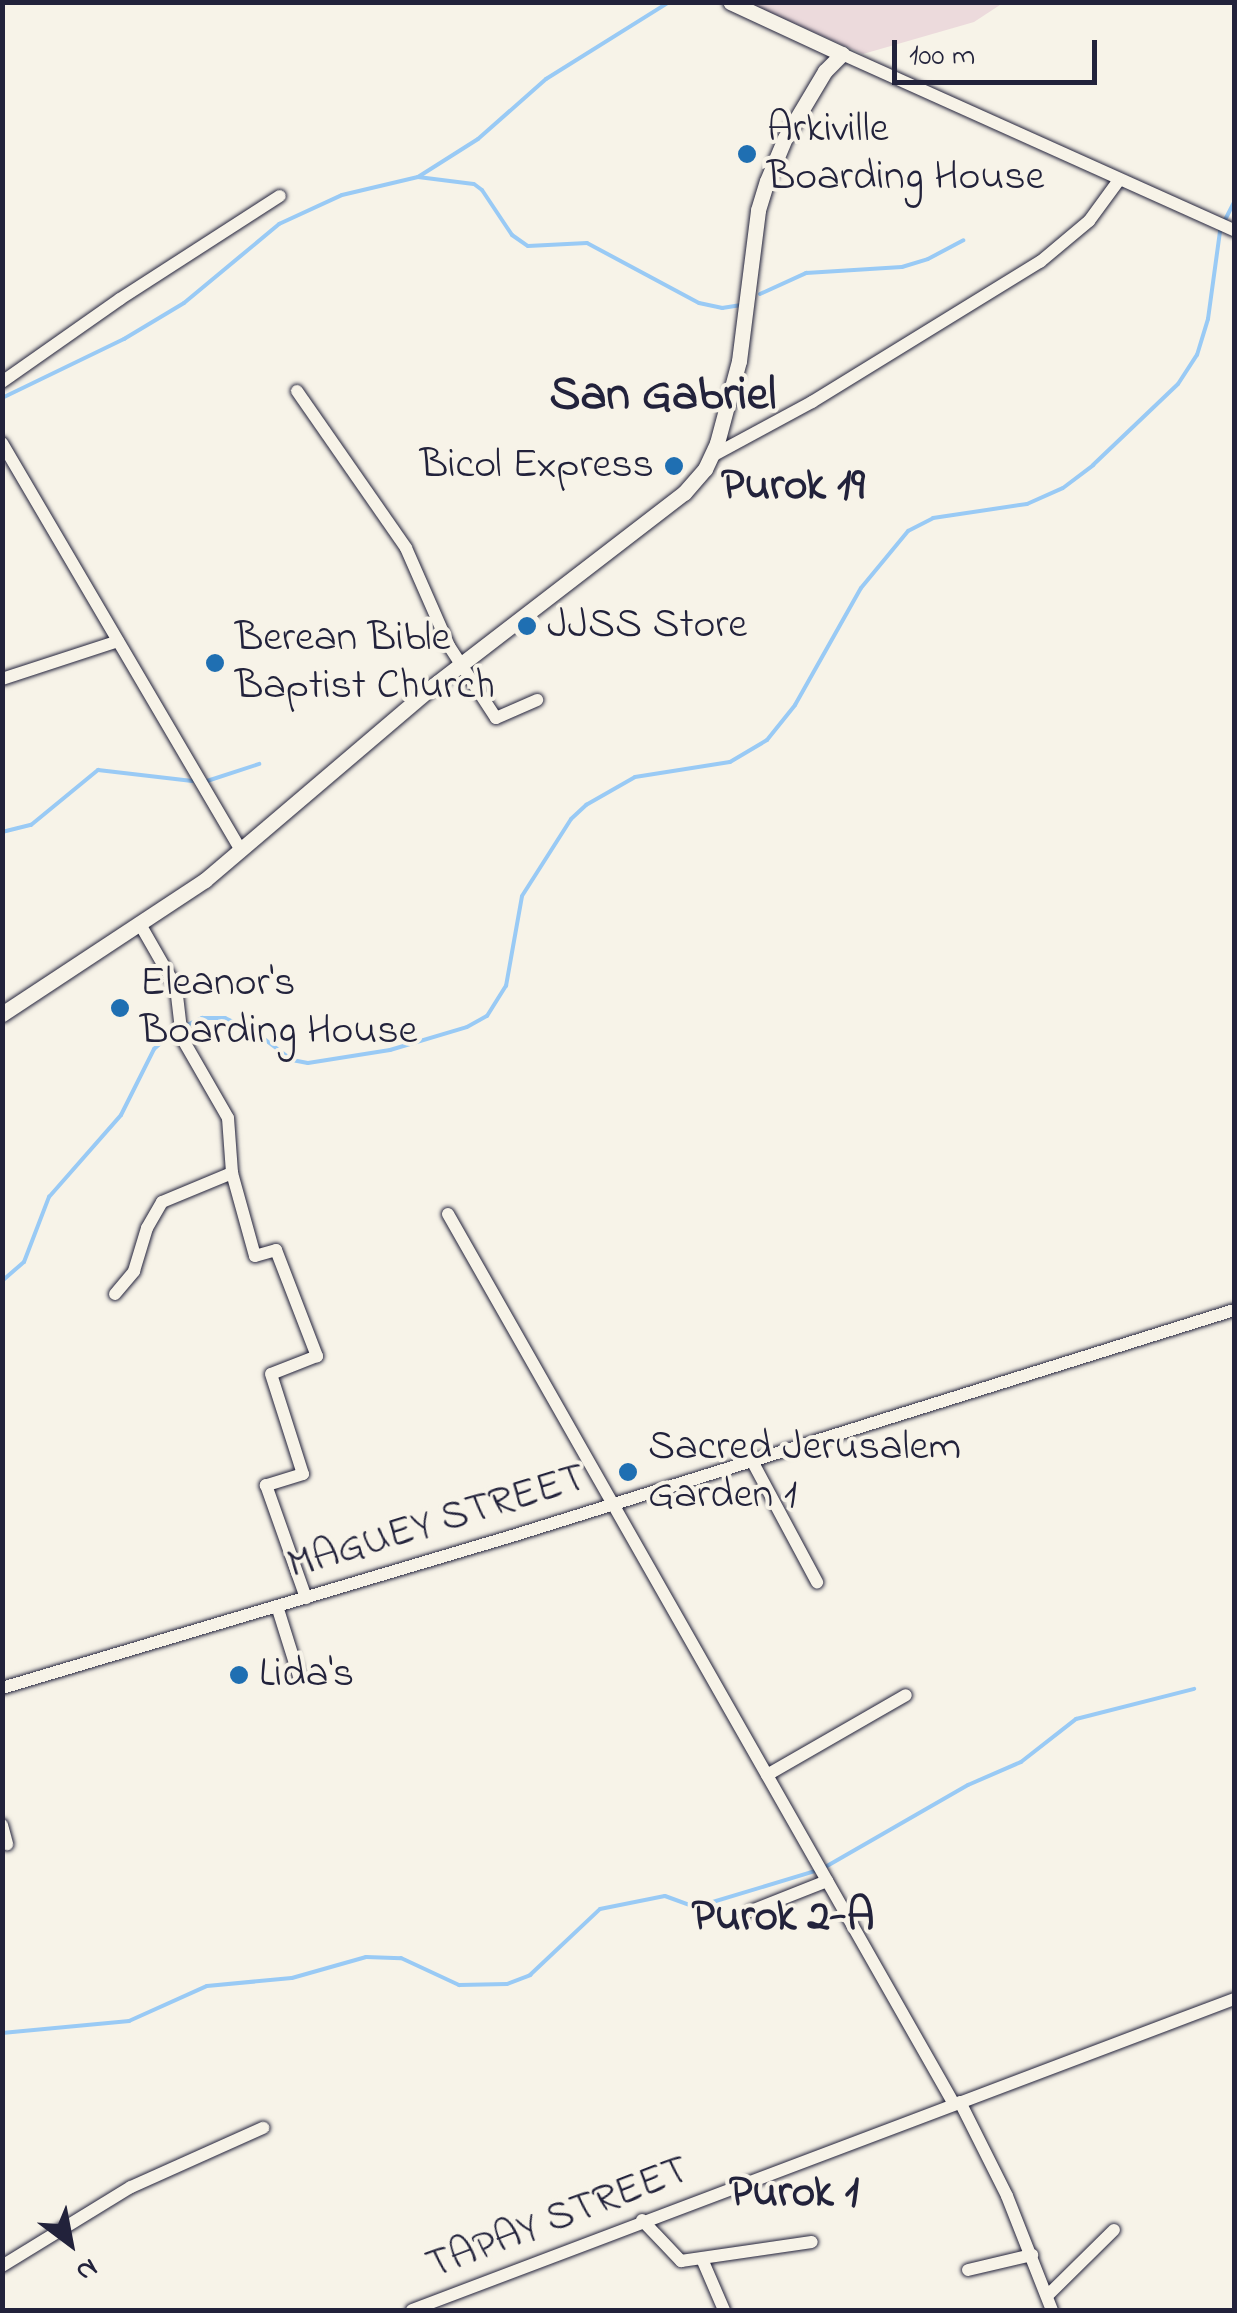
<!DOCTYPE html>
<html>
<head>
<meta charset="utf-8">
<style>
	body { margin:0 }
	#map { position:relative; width:1237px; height:2313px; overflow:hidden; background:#f7f3e8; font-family:"Indie Flower",sans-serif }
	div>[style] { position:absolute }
	.built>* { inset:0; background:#ecdadc }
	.stream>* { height:4px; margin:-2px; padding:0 2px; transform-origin:2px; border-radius:2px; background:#99caf5 }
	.roads { filter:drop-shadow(0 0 2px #22223b) drop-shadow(0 0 2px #22223b) }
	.minor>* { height:12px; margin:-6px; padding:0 6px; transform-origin:6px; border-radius:6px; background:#f7f3e8 }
	.tertiary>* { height:15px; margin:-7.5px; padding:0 7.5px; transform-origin:7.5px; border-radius:7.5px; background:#f7f3e8 }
	.dots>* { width:28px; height:28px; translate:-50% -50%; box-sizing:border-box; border:5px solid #f7f3e8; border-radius:50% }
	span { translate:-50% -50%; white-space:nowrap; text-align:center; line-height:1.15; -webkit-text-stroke:8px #f7f3e8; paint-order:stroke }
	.poi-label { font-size:42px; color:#22223b }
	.left { translate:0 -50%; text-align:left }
	.right { translate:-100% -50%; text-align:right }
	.street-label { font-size:42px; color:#22223b }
	.neighbourhood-label { font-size:45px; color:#22223b; font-weight:700 }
	.quarter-label { font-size:48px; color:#22223b; font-weight:700 }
	.frame { position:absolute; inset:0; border:5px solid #22223b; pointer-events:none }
	.north { position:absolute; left:20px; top:2193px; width:100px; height:100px; -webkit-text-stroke:8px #f7f3e8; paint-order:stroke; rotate:148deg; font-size:28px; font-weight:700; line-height:40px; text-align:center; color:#22223b }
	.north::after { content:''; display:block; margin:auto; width:35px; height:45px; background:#22223b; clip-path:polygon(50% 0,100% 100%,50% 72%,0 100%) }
	.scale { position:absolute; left:892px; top:40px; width:205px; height:45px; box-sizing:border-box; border:5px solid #22223b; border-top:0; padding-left:12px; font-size:30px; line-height:35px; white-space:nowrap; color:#22223b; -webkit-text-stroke:8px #f7f3e8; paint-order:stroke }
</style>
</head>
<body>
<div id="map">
	<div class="built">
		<div style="clip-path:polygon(749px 3px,1003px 3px,974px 22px,863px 54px)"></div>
	</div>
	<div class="stream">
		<div style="left:418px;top:177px;width:56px;rotate:7.1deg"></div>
		<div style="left:474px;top:184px;width:10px;rotate:37deg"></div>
		<div style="left:482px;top:190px;width:54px;rotate:56.3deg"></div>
		<div style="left:512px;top:235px;width:19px;rotate:35deg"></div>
		<div style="left:528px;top:246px;width:59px;rotate:-2.9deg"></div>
		<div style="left:587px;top:243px;width:127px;rotate:28.2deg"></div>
		<div style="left:699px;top:303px;width:24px;rotate:12deg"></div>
		<div style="left:722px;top:308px;width:18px;rotate:-9deg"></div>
		<div style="left:1225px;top:220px;width:20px;rotate:-63deg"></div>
		<div style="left:760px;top:294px;width:51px;rotate:-24.5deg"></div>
		<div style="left:806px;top:273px;width:96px;rotate:-3.6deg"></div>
		<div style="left:902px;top:267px;width:27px;rotate:-17deg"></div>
		<div style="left:928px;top:259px;width:40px;rotate:-28deg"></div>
		<div style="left:2px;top:398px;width:136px;rotate:-25.8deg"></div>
		<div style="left:124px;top:339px;width:70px;rotate:-31deg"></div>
		<div style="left:184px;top:303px;width:124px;rotate:-39.7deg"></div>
		<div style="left:279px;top:224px;width:69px;rotate:-24.7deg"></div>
		<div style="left:342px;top:195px;width:78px;rotate:-13.3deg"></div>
		<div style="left:418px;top:177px;width:71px;rotate:-32.3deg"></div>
		<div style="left:478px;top:139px;width:91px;rotate:-41.4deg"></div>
		<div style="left:546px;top:79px;width:145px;rotate:-32deg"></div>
		<div style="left:207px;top:781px;width:55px;rotate:-18.1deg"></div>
		<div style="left:2px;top:832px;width:30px;rotate:-14deg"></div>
		<div style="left:31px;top:825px;width:87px;rotate:-39.4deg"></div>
		<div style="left:98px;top:770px;width:95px;rotate:6.7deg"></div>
		<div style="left:187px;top:1025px;width:17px;rotate:-25deg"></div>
		<div style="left:202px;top:1018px;width:23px"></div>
		<div style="left:225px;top:1018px;width:33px;rotate:25deg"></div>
		<div style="left:255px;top:1032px;width:46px;rotate:37.1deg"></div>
		<div style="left:292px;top:1060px;width:16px;rotate:11deg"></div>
		<div style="left:308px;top:1063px;width:83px;rotate:-9deg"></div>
		<div style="left:390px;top:1050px;width:80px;rotate:-16.6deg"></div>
		<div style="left:467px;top:1027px;width:23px;rotate:-29deg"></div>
		<div style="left:487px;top:1016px;width:36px;rotate:-58deg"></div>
		<div style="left:506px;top:986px;width:91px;rotate:-79.9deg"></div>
		<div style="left:522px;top:896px;width:91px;rotate:-57.5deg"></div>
		<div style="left:571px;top:819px;width:21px;rotate:-43deg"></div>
		<div style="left:586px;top:805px;width:56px;rotate:-29.7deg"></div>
		<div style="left:635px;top:777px;width:96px;rotate:-9deg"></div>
		<div style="left:730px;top:762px;width:43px;rotate:-30.7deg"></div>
		<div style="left:767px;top:740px;width:45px;rotate:-51.3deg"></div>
		<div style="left:795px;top:705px;width:134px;rotate:-60.6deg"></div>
		<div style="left:861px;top:588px;width:74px;rotate:-50.5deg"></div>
		<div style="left:908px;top:531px;width:28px;rotate:-27deg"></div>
		<div style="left:933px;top:518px;width:95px;rotate:-8.5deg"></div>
		<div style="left:1027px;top:504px;width:39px;rotate:-24deg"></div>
		<div style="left:1063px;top:488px;width:38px;rotate:-37deg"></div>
		<div style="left:1093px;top:465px;width:117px;rotate:-43.6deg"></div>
		<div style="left:1178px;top:384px;width:35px;rotate:-57deg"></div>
		<div style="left:1197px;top:355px;width:38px;rotate:-73deg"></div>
		<div style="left:1208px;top:319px;width:89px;rotate:-82.2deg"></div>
		<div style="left:2px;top:1281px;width:29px;rotate:-41deg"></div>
		<div style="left:24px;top:1262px;width:70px;rotate:-69deg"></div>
		<div style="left:49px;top:1197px;width:109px;rotate:-48.7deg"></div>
		<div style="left:121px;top:1115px;width:74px;rotate:-63.4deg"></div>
		<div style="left:154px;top:1049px;width:24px;rotate:-42deg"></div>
		<div style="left:827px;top:1866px;width:163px;rotate:-29.9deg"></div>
		<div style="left:968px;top:1785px;width:58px;rotate:-23.5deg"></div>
		<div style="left:1021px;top:1762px;width:70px;rotate:-38deg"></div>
		<div style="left:1076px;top:1719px;width:122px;rotate:-14.3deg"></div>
		<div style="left:2px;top:2033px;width:128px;rotate:-5.4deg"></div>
		<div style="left:129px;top:2021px;width:85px;rotate:-24.2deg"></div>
		<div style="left:207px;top:1986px;width:85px;rotate:-5.4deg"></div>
		<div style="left:292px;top:1978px;width:77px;rotate:-15.8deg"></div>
		<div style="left:366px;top:1957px;width:35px;rotate:2deg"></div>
		<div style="left:401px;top:1958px;width:64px;rotate:25deg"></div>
		<div style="left:459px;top:1985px;width:48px;rotate:-1.2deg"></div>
		<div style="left:507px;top:1984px;width:25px;rotate:-21deg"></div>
		<div style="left:530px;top:1975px;width:96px;rotate:-43.3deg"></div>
		<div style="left:600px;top:1909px;width:66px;rotate:-11.3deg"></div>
		<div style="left:665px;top:1896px;width:33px;rotate:20deg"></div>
		<div style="left:696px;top:1907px;width:124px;rotate:-16.8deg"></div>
	</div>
	<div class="roads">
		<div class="minor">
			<div style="left:842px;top:54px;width:430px;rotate:24.2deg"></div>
			<div style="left:2px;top:382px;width:144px;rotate:-35.1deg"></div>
			<div style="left:120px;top:299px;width:190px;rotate:-32.8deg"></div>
			<div style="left:297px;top:391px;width:191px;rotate:55.2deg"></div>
			<div style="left:406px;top:548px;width:107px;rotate:66.3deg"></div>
			<div style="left:449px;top:646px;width:86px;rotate:56.9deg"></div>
			<div style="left:496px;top:718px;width:45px;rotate:-23.7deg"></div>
			<div style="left:2px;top:443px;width:473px;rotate:59.6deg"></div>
			<div style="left:712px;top:456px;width:114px;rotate:-28.4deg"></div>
			<div style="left:812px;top:402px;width:268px;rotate:-31.6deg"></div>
			<div style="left:1040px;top:262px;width:64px;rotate:-39.9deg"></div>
			<div style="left:1089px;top:221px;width:51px;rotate:-53.8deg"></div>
			<div style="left:2px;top:679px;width:122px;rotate:-18.1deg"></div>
			<div style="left:141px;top:926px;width:70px;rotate:60.2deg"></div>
			<div style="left:176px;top:987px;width:51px;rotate:83.3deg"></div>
			<div style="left:182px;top:1038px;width:92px;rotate:60.1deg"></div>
			<div style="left:228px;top:1118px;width:55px;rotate:85.8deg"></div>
			<div style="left:232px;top:1173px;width:86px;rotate:74.5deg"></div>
			<div style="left:255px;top:1256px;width:22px;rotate:-16deg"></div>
			<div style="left:276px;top:1250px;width:114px;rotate:68.9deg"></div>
			<div style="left:317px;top:1356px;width:49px;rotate:158.6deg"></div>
			<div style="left:271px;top:1374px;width:105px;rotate:72.3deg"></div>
			<div style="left:303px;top:1474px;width:39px;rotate:163deg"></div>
			<div style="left:266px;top:1485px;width:120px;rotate:70.5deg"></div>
			<div style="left:448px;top:1214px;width:1024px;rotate:60.38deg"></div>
			<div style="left:115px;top:1294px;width:30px;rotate:-50deg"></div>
			<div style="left:134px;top:1271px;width:45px;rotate:-73.2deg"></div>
			<div style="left:147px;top:1228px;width:30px;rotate:-60deg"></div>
			<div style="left:162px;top:1202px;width:76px;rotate:-22.5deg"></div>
			<div style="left:751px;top:1459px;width:140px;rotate:61.8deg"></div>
			<div style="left:277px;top:1606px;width:73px;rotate:72.6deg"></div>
			<div style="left:2px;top:1688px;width:532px;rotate:-16.6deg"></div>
			<div style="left:512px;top:1536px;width:757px;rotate:-17.38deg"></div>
			<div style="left:767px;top:1775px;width:160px;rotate:-29.9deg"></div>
			<div style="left:2px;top:1825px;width:20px;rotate:75deg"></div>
			<div style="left:751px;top:1911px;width:82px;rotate:-21.5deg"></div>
			<div style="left:960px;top:2102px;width:105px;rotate:63.4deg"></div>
			<div style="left:1007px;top:2196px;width:123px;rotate:68.5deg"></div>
			<div style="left:642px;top:2220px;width:57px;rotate:46.4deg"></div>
			<div style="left:681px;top:2261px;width:132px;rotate:-8.3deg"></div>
			<div style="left:702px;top:2259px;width:56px;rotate:66.7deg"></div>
			<div style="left:2px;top:2266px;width:151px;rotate:-31.5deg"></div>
			<div style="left:131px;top:2187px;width:145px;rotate:-24.1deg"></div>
			<div style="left:968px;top:2270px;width:66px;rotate:-13.2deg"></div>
			<div style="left:1047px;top:2296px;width:94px;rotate:-44.6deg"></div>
			<div style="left:412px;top:2310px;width:879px;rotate:-20.72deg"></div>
		</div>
		<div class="tertiary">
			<div style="left:2px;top:1014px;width:243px;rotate:-33.4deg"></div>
			<div style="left:205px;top:880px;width:299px;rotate:-40.4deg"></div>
			<div style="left:433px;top:686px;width:317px;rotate:-37.6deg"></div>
			<div style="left:684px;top:493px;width:32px;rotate:-49deg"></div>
			<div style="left:705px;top:469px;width:29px;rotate:-65deg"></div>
			<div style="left:717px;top:443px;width:85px;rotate:-75deg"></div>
			<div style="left:739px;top:361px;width:152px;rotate:-82.8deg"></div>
			<div style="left:758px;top:210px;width:30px;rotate:-73deg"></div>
			<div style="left:767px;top:181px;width:47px;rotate:-67.3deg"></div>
			<div style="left:785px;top:138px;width:78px;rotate:-59.2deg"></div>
			<div style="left:825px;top:71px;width:24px;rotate:-45deg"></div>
			<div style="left:842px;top:54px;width:123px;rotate:-155.1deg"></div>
		</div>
	</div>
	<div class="dots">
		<div style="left:747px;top:154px;background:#1f6fb2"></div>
		<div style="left:674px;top:466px;background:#1f6fb2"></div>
		<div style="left:527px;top:626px;background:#1f6fb2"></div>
		<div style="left:215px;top:663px;background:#1f6fb2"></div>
		<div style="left:120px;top:1008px;background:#1f6fb2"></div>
		<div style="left:628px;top:1472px;background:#1f6fb2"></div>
		<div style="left:239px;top:1675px;background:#1f6fb2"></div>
	</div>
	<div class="poi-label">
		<span class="left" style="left:767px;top:154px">Arkiville<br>Boarding House</span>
		<span class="right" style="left:654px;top:466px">Bicol Express</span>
		<span class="left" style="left:547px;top:626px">JJSS Store</span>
		<span class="left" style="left:235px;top:663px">Berean Bible<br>Baptist Church</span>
		<span class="left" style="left:140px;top:1008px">Eleanor's<br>Boarding House</span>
		<span class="left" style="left:648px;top:1472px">Sacred Jerusalem<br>Garden 1</span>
		<span class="left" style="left:259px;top:1675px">Lida's</span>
	</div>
	<div class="street-label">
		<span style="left:437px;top:1523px;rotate:-17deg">MAGUEY STREET</span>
		<span style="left:558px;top:2219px;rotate:-21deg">TAPAY STREET</span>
	</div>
	<div class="neighbourhood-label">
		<span style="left:793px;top:488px">Purok 19</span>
		<span style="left:783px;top:1919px">Purok 2-A</span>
		<span style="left:794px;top:2195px">Purok 1</span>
	</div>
	<div class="quarter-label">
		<span style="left:663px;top:397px">San Gabriel</span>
	</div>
	<div class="frame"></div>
	<div class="north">N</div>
	<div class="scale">100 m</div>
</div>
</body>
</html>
